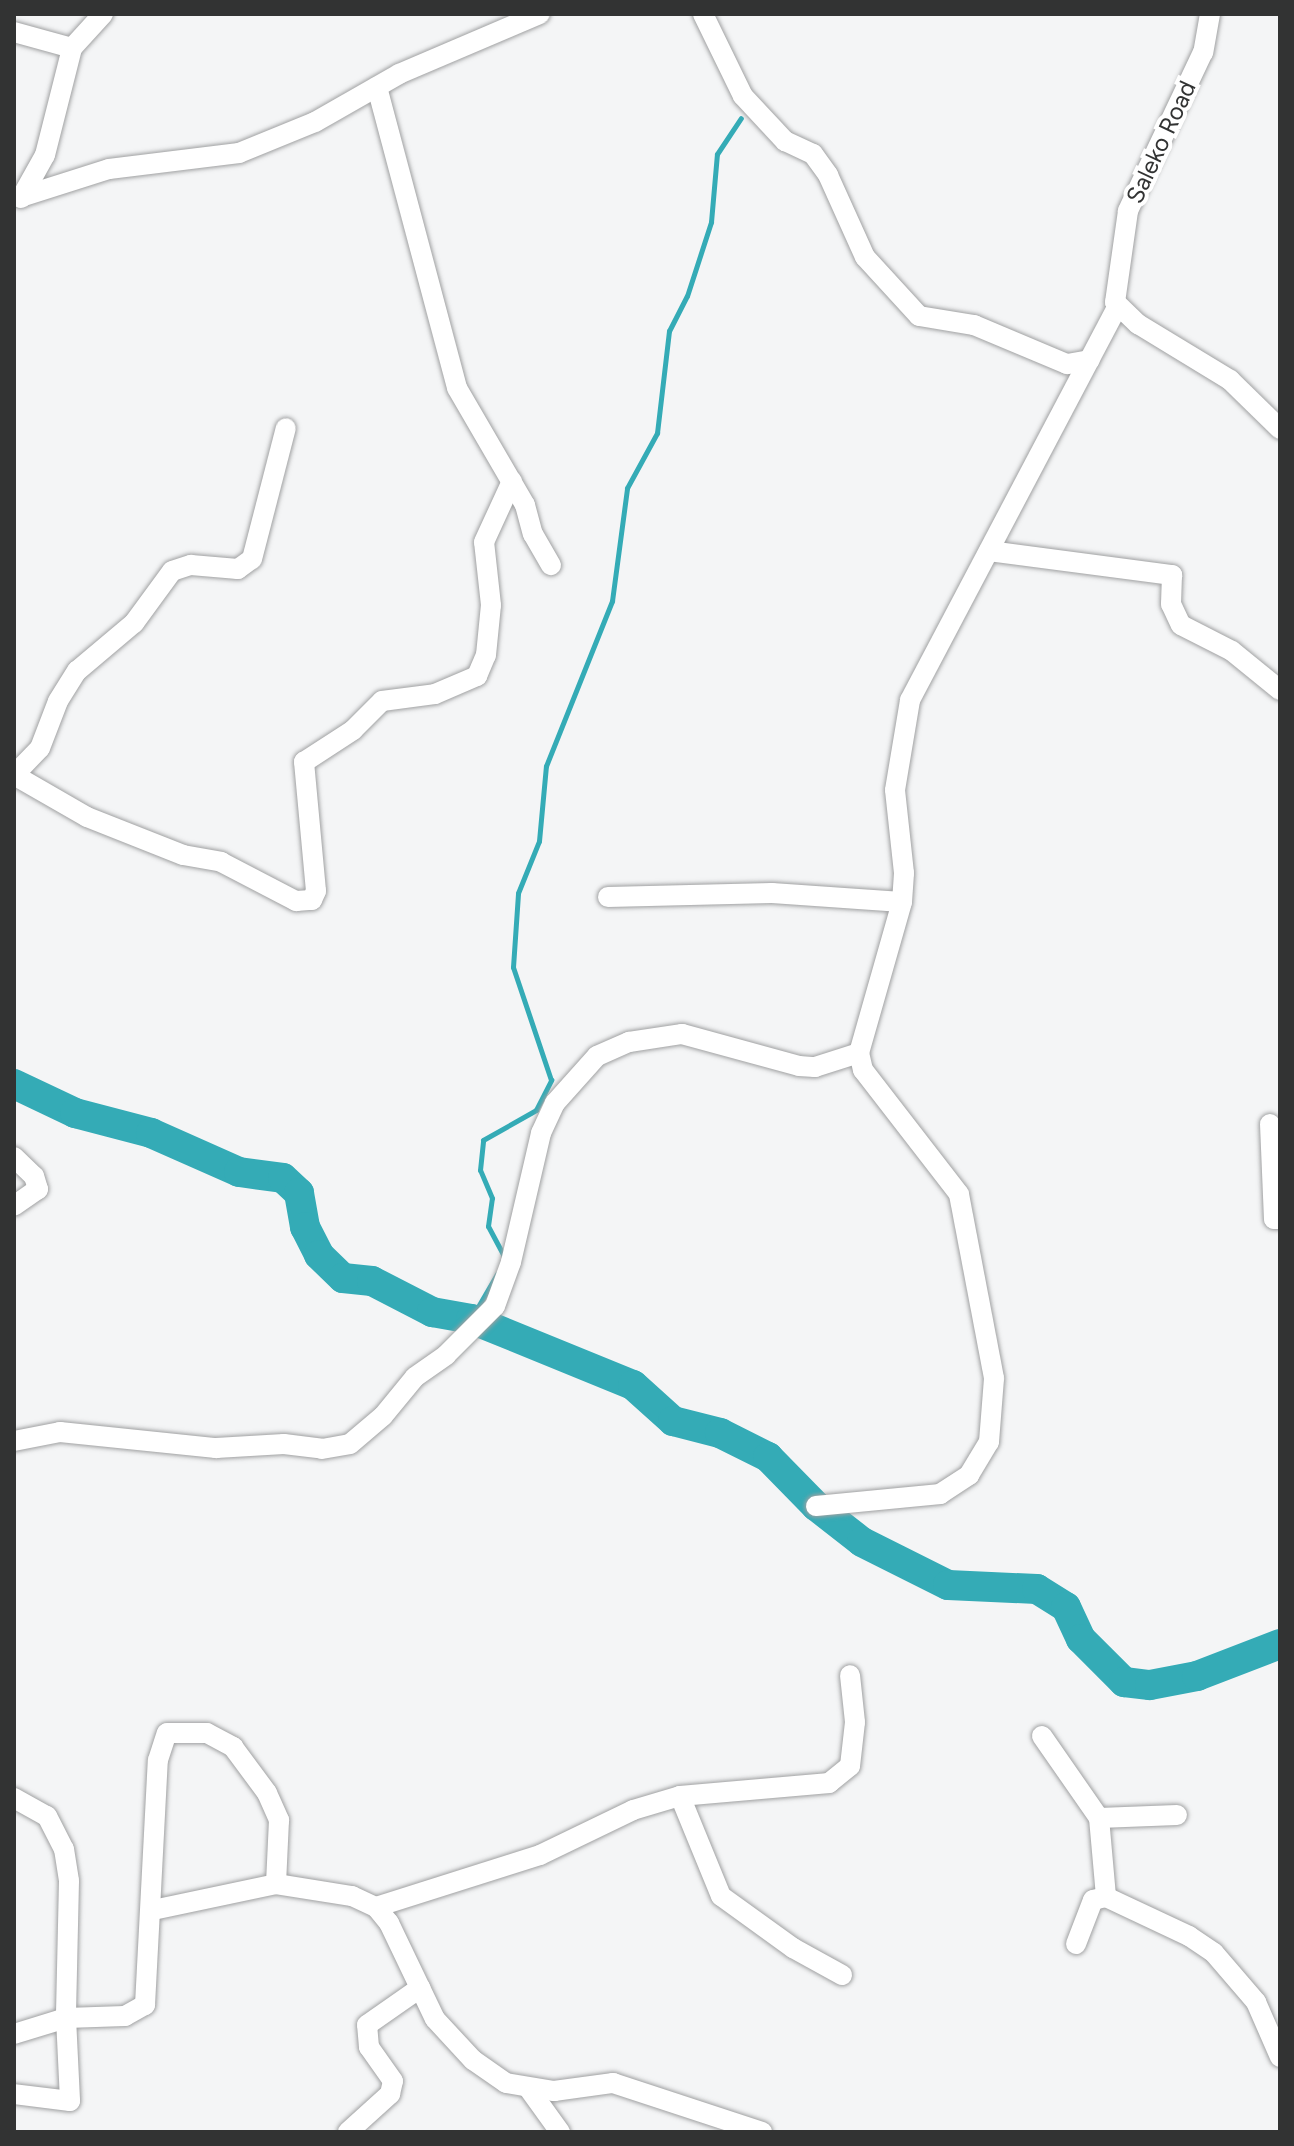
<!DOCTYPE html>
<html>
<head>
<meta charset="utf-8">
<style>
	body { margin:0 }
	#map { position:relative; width:1294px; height:2146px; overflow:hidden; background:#f4f5f6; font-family:Figtree,sans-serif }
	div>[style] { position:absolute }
	.stream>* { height:5px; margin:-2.5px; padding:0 2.5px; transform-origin:2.5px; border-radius:2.5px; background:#34abb6 }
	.river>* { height:30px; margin:-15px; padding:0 15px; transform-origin:15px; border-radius:15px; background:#34abb6 }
	.roads { filter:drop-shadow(0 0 2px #a0a1a2) drop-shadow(0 0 2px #a0a1a2) }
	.minor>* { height:20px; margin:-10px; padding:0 10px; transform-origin:10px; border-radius:10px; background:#fff }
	span { translate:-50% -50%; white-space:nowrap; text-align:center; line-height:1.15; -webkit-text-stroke:8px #fff; paint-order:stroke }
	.street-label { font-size:24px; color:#323333 }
	.frame { position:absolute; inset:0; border:16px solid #323333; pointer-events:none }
</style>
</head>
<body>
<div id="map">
	<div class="stream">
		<div style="left:505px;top:1258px;width:36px;rotate:-118deg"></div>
		<div style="left:488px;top:1226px;width:28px;rotate:-82deg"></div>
		<div style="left:492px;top:1198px;width:30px;rotate:-113deg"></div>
		<div style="left:480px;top:1170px;width:30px;rotate:-84deg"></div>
		<div style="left:483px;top:1140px;width:61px;rotate:-29.5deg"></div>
		<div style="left:536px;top:1110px;width:34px;rotate:-63deg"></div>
		<div style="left:551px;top:1080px;width:119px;rotate:-108.6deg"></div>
		<div style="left:513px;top:967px;width:74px;rotate:-86.1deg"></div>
		<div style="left:518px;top:893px;width:56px;rotate:-68deg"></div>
		<div style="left:539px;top:841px;width:75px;rotate:-84.7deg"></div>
		<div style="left:546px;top:766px;width:178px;rotate:-68.2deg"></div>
		<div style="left:612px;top:601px;width:114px;rotate:-82.4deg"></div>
		<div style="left:627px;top:488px;width:63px;rotate:-61.4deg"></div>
		<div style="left:657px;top:433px;width:103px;rotate:-83.3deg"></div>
		<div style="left:669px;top:331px;width:39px;rotate:-63deg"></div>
		<div style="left:687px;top:296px;width:78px;rotate:-72deg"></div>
		<div style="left:711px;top:222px;width:68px;rotate:-85deg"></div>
		<div style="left:717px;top:154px;width:43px;rotate:-56.3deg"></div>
		<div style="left:472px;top:1317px;width:50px;rotate:-59.8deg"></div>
	</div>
	<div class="river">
		<div style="left:14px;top:1084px;width:68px;rotate:25.4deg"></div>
		<div style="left:75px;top:1113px;width:79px;rotate:14.7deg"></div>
		<div style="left:151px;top:1133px;width:96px;rotate:23.9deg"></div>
		<div style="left:239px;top:1172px;width:44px;rotate:7.8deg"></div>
		<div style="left:283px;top:1178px;width:22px;rotate:43deg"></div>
		<div style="left:299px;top:1193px;width:35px;rotate:80deg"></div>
		<div style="left:305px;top:1227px;width:31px;rotate:63deg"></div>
		<div style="left:319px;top:1255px;width:33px;rotate:44deg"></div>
		<div style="left:343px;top:1278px;width:29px;rotate:6deg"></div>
		<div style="left:372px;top:1281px;width:68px;rotate:27.3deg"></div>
		<div style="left:432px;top:1312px;width:40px;rotate:10deg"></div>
		<div style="left:471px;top:1319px;width:175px;rotate:22.2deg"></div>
		<div style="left:633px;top:1385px;width:54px;rotate:42deg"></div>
		<div style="left:673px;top:1421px;width:49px;rotate:14.3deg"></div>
		<div style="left:720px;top:1433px;width:54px;rotate:26.6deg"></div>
		<div style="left:768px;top:1457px;width:69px;rotate:45.6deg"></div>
		<div style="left:816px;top:1506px;width:58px;rotate:38deg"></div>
		<div style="left:862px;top:1542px;width:96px;rotate:26.6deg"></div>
		<div style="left:948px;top:1585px;width:89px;rotate:2.6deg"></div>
		<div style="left:1037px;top:1589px;width:34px;rotate:32deg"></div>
		<div style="left:1066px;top:1607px;width:35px;rotate:65deg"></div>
		<div style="left:1081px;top:1639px;width:61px;rotate:45deg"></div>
		<div style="left:1124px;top:1682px;width:26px;rotate:7deg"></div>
		<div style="left:1150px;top:1685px;width:48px;rotate:-10.8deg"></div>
		<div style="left:1197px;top:1676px;width:89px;rotate:-21.1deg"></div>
	</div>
	<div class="roads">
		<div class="minor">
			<div style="left:703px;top:14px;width:91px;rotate:64deg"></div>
			<div style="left:743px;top:96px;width:62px;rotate:47deg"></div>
			<div style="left:785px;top:141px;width:31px;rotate:25deg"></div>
			<div style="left:813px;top:154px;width:26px;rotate:54deg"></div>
			<div style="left:828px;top:175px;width:90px;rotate:65.7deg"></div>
			<div style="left:865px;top:257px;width:80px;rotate:47.5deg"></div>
			<div style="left:919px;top:316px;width:56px;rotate:9.3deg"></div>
			<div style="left:974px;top:325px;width:101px;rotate:22.8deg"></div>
			<div style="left:1067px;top:364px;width:23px;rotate:-10deg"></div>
			<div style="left:1210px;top:14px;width:39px;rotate:100deg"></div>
			<div style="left:1203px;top:52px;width:176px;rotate:115.3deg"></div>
			<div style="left:1128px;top:211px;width:92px;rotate:98.1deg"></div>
			<div style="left:1115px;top:302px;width:32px;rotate:44deg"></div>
			<div style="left:1138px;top:324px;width:108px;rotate:31.3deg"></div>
			<div style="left:1230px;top:380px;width:70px;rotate:44.4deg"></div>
			<div style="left:14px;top:32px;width:60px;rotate:15.4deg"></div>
			<div style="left:377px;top:87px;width:311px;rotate:75.1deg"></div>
			<div style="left:457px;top:388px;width:135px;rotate:59.8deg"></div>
			<div style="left:525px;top:505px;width:30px;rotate:75deg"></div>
			<div style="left:533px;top:534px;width:36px;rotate:60deg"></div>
			<div style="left:24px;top:196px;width:89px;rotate:-17.6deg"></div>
			<div style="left:109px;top:169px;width:131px;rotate:-7deg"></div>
			<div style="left:239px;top:153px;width:82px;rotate:-22.2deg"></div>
			<div style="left:315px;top:122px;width:97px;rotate:-29.7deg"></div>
			<div style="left:399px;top:74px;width:153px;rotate:-23.1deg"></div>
			<div style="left:21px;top:198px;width:49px;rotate:-60.8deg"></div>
			<div style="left:45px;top:155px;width:110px;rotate:-75.8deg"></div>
			<div style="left:72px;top:48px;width:46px;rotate:-47.6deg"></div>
			<div style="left:989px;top:551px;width:185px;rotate:7.5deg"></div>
			<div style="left:1172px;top:575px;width:29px;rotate:92deg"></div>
			<div style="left:1171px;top:604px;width:23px;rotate:65deg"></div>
			<div style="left:1181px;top:625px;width:57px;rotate:27deg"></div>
			<div style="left:1232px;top:651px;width:62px;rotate:39.1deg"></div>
			<div style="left:14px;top:775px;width:84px;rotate:29.9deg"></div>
			<div style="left:87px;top:817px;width:103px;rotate:21.6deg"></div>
			<div style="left:183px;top:855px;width:39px;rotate:10deg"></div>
			<div style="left:221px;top:862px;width:85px;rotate:27.5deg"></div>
			<div style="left:296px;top:901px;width:16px;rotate:-4deg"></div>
			<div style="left:312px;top:900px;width:10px;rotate:-66deg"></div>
			<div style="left:316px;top:891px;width:130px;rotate:-95.3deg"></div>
			<div style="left:304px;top:762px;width:59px;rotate:-33.1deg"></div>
			<div style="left:353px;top:730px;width:41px;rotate:-45deg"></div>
			<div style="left:382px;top:701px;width:53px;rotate:-7.5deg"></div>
			<div style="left:435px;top:694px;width:46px;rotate:-23.2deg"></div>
			<div style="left:477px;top:676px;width:23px;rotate:-67deg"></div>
			<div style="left:486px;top:655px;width:50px;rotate:-84.3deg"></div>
			<div style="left:491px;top:605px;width:63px;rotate:-96.3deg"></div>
			<div style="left:484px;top:542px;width:67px;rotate:-65.3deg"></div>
			<div style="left:14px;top:775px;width:37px;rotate:-46deg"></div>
			<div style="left:40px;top:748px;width:50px;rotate:-69deg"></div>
			<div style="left:58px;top:701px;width:36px;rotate:-58deg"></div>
			<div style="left:77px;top:671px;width:75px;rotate:-40.1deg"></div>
			<div style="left:134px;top:623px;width:64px;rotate:-53.8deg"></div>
			<div style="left:172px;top:571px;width:20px;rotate:-18deg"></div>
			<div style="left:191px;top:565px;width:47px;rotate:4.9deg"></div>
			<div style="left:238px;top:569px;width:17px;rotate:-36deg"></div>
			<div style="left:252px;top:559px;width:135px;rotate:-75.5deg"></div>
			<div style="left:608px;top:897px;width:164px;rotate:-1.4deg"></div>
			<div style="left:772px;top:893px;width:130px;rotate:4deg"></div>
			<div style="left:1270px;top:1124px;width:95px;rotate:87.6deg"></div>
			<div style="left:1274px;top:1219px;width:6px"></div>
			<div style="left:14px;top:1157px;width:28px;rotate:44deg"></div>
			<div style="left:34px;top:1176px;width:14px;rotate:73deg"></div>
			<div style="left:38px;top:1189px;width:29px;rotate:145deg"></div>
			<div style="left:14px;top:1441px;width:47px;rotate:-11.1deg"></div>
			<div style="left:60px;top:1432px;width:157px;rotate:5.9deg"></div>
			<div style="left:216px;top:1448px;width:68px;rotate:-3.4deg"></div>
			<div style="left:284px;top:1444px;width:38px;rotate:7deg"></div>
			<div style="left:322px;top:1449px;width:28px;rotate:-10deg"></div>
			<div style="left:350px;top:1444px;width:43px;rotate:-40.3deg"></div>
			<div style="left:383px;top:1416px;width:50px;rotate:-50.6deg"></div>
			<div style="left:415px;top:1377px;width:38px;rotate:-35deg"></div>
			<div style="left:446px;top:1355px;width:69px;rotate:-45deg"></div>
			<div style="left:495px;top:1306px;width:47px;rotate:-70deg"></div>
			<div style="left:511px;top:1262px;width:132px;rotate:-76.9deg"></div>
			<div style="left:541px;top:1133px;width:33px;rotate:-65deg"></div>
			<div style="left:555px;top:1103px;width:63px;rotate:-48.2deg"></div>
			<div style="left:597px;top:1056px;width:35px;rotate:-24deg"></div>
			<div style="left:629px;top:1042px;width:54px;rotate:-8.6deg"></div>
			<div style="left:682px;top:1034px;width:121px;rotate:15.3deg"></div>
			<div style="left:799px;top:1066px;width:16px;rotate:4deg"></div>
			<div style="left:815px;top:1067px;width:46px;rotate:-17.7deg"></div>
			<div style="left:816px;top:1506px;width:125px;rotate:-5.5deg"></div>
			<div style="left:940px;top:1494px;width:35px;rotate:-33deg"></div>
			<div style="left:969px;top:1475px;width:39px;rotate:-59deg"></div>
			<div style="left:989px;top:1442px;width:64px;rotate:-85.5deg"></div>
			<div style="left:994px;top:1378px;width:187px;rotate:-100.8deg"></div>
			<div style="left:959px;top:1194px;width:157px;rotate:-127.7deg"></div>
			<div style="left:863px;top:1070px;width:17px;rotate:-103deg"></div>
			<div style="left:859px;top:1053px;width:157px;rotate:-74.1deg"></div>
			<div style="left:902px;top:902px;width:29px;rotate:-86deg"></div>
			<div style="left:904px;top:873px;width:83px;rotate:-96.2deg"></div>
			<div style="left:895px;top:790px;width:91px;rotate:-80.5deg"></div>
			<div style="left:910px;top:700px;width:444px;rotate:-62.2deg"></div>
			<div style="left:1042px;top:1736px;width:100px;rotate:55.2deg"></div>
			<div style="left:1099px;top:1818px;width:79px;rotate:84.9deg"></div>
			<div style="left:680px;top:1796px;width:108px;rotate:67.7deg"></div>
			<div style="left:721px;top:1896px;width:89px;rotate:35.8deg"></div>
			<div style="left:793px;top:1948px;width:56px;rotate:28.9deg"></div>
			<div style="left:14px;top:1798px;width:38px;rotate:29deg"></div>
			<div style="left:47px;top:1816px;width:37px;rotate:63deg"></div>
			<div style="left:64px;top:1849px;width:32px;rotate:81deg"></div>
			<div style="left:69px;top:1881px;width:137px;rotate:91.3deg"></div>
			<div style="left:66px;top:2018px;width:83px;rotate:87.2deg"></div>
			<div style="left:70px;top:2101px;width:56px;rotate:-172.9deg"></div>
			<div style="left:1099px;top:1818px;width:78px;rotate:-2.2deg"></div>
			<div style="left:376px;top:1907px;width:172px;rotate:-17.6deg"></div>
			<div style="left:540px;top:1855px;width:103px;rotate:-25.8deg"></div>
			<div style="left:633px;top:1810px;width:49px;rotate:-16.6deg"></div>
			<div style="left:680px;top:1796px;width:150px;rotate:-5deg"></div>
			<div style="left:829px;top:1783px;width:27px;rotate:-39deg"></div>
			<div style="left:850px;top:1766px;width:44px;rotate:-83.5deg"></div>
			<div style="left:855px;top:1722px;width:47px;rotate:-96.1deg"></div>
			<div style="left:153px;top:1910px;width:126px;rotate:-11.9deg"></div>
			<div style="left:276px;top:1884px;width:77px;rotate:9deg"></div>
			<div style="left:352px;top:1896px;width:26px;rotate:25deg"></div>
			<div style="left:376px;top:1907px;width:21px;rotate:51deg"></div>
			<div style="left:389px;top:1923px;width:106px;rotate:64.4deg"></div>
			<div style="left:435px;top:2019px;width:56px;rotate:47.2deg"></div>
			<div style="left:473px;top:2060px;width:40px;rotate:34.9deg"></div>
			<div style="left:506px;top:2083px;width:49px;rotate:9.5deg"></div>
			<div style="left:554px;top:2091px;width:60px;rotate:-7.7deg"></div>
			<div style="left:613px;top:2083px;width:157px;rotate:18.2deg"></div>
			<div style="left:1076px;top:1944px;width:47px;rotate:-68.9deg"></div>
			<div style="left:1093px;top:1900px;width:13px;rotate:-13deg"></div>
			<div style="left:1106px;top:1897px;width:92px;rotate:25.2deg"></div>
			<div style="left:1189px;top:1936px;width:30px;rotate:34deg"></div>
			<div style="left:1214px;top:1953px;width:65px;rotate:49.4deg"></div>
			<div style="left:1256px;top:2002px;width:60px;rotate:66.4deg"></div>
			<div style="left:14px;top:2034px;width:54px;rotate:-17.1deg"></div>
			<div style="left:66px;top:2018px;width:59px;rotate:-1.9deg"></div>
			<div style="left:125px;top:2016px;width:23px;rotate:-29deg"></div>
			<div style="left:145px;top:2005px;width:245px;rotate:-87deg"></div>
			<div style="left:158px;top:1760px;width:28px;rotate:-72deg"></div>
			<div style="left:167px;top:1733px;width:40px"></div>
			<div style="left:207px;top:1733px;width:30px;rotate:28deg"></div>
			<div style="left:233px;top:1747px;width:57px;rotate:53.5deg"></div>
			<div style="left:267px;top:1793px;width:30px;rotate:66deg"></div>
			<div style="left:279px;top:1820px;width:64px;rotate:92.7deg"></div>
			<div style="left:529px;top:2089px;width:53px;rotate:54.2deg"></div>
			<div style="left:348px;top:2132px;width:57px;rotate:-42.1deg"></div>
			<div style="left:390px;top:2094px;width:13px;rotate:-77deg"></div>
			<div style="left:393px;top:2081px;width:42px;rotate:-125.2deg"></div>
			<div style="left:369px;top:2047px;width:22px;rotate:-95deg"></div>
			<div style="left:367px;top:2025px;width:65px;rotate:-34.9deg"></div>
		</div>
	</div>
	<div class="street-label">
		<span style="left:1161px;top:142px;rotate:-65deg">Saleko Road</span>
	</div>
	<div class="frame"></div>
</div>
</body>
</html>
